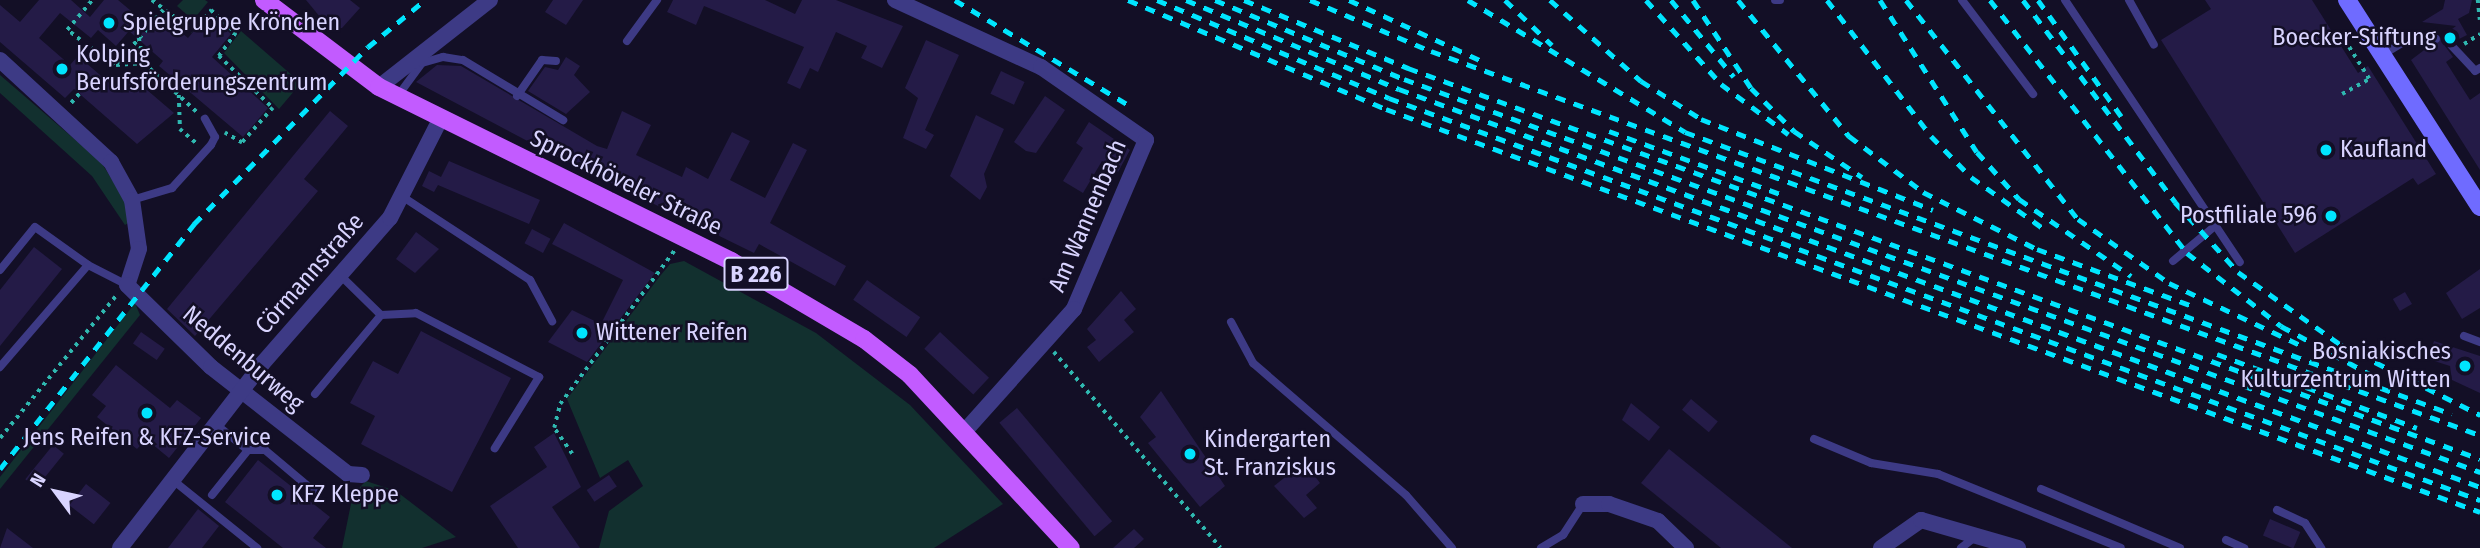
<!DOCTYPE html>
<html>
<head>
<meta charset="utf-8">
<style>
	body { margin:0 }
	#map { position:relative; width:2480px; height:548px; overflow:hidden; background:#130f26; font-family:"Fira Sans Condensed",sans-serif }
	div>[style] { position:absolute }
	.green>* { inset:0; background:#12302f }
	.building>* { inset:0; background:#241b47; transform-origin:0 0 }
	.path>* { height:3.5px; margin-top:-1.75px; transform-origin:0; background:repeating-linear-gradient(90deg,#2fb8b0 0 3.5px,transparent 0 8.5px) }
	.lane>* { height:8px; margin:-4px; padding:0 4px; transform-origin:4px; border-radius:4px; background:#3d3a85 }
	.street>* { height:16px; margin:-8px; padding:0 8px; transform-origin:8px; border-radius:8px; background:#3d3a85 }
	.secondary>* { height:18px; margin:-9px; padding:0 9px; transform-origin:9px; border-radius:9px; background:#6f6bff }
	.primary>* { height:18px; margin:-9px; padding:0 9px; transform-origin:9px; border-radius:9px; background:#c25bff }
	.rail>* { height:5px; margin-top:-2.5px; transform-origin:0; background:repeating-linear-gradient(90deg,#00e5ff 0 10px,transparent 0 19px) }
	.dots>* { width:19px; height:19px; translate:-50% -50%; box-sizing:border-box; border:4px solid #130f26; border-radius:50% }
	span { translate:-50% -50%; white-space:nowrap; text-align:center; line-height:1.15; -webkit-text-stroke:5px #130f26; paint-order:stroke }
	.shield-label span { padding:2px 5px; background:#130f26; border:2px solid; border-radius:5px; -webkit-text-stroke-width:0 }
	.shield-label { font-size:23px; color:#d9d4ff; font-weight:700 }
	.poi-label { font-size:24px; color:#d9d4ff }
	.left { translate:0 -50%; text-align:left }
	.right { translate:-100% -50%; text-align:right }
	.street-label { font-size:24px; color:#d9d4ff }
	.north { position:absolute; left:21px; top:457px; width:70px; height:70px; -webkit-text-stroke:5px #130f26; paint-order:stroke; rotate:303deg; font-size:19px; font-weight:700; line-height:28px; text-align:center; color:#d9d4ff }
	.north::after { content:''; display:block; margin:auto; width:24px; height:32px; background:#d9d4ff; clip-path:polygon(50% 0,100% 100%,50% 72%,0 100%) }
</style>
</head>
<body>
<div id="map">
	<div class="green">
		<div style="clip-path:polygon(183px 0,205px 0,208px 2px,193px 20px,177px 6px)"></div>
		<div style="clip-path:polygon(241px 31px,301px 83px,279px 109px,224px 53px)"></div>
		<div style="clip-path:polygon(0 75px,101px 162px,136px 218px,125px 225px,92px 176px,0 93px)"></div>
		<div style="clip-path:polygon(684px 261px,816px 333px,910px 405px,1003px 504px,934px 548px,599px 548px,609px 511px,643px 486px,628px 460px,600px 478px,567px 399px,660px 276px,670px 264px)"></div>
		<div style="clip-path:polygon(135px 303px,140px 315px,0 489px,0 477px)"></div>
		<div style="clip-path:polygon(366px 481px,396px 491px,456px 537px,422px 548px,342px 548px,353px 494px)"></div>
	</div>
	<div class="building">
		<div style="clip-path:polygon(39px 0,71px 0,90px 17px,104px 0,118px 0,155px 31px,165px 19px,188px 38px,208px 14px,231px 34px,212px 57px,268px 108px,243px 137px,159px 66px,163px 61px,129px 31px,116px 46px,98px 30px,91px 38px,60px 13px,39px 38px,70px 65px,78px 56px,114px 87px,126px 72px,174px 113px,137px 144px,74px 89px,65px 98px,0 42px,0 5px,20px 22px)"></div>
		<div style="clip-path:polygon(306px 0,350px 0,360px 8px,342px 28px,330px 29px)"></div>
		<div style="clip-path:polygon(553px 0,583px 0,566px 25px,545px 12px)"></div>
		<div style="clip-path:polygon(673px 0,765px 0,795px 14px,802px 0,836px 0,903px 26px,882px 68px,861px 58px,867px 46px,836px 32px,818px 72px,810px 68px,800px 89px,787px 83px,804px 47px,704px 6px,696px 25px,667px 12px)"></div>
		<div style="clip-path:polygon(2205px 0,2312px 0,2358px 73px,2368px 66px,2436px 174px,2418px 185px,2413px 178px,2295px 253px,2161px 40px,2211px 9px)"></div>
		<div style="clip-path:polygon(2445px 0,2472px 0,2469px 13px,2458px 19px,2467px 35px,2445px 46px,2453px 57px,2446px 62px,2470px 100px,2480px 93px,2480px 170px,2411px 60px,2456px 26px,2422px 22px,2443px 9px)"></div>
		<div style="clip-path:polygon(926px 40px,959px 55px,925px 130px,934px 135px,926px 149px,903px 138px,918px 98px,905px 88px)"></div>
		<div style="clip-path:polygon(566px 57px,580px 66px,574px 75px,590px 92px,566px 114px,528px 91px,545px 67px,558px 70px)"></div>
		<div style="clip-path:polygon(437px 65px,461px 66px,597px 146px,607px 149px,622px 111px,651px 125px,636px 155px,682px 177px,686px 167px,708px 179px,732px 132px,750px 141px,730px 180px,765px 198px,793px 143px,807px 150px,770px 223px,846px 266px,835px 286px,759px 244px,754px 253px,554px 155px,416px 82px)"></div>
		<div style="left:1001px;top:71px;width:26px;height:25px;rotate:25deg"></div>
		<div style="clip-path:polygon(1045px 96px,1065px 110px,1036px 153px,1026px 151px,1014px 142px)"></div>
		<div style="clip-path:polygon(330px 111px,348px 126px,304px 179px,318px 191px,195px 336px,167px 309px)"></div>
		<div style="clip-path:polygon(976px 115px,1004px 129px,984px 174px,987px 187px,980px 200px,950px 176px)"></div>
		<div style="clip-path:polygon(1089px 122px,1130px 150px,1118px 172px,1102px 161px,1083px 193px,1063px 181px,1083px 148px,1076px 143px)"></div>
		<div style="clip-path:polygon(449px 161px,540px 200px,529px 224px,438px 185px,434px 192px,422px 186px,429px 171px,441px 177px)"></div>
		<div style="clip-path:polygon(564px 223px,655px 273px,587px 362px,548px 342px,572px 310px,601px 324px,623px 280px,552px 244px)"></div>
		<div style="left:532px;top:229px;width:21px;height:16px;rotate:28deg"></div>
		<div style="clip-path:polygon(416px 232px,439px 249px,415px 273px,396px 259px)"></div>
		<div style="clip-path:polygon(34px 247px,62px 269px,0 346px,0 290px)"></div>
		<div style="clip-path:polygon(2480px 269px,2480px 308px,2462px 319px,2446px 293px)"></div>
		<div style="left:867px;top:280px;width:65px;height:24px;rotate:35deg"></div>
		<div style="clip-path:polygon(1121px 291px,1136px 309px,1124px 320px,1134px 332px,1099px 362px,1087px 347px,1096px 340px,1087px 329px)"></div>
		<div style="left:2405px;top:292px;width:14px;height:14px;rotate:60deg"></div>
		<div style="clip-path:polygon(421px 331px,511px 378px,452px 492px,361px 444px,375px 416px,350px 403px,373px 361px,398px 374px)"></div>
		<div style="left:141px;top:332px;width:29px;height:14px;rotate:35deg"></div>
		<div style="left:940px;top:332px;width:67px;height:23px;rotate:43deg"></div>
		<div style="clip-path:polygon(2434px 341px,2480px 356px,2480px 393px,2452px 380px,2450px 366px,2428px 359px)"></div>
		<div style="clip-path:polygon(116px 365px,170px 408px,177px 400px,201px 418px,169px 458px,146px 439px,137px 449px,97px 417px,106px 406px,92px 395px)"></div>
		<div style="clip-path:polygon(1161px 391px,1225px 486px,1200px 507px,1148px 443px,1156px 437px,1140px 417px)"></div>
		<div style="left:1691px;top:399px;width:35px;height:14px;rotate:40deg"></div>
		<div style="clip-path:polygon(1631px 403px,1660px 427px,1649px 441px,1622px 420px)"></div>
		<div style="left:1017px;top:408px;width:148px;height:23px;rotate:50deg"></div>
		<div style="clip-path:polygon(554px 433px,581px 487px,552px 507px,580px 548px,518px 548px,490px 506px,547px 467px,534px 447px)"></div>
		<div style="left:53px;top:445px;width:14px;height:44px;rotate:39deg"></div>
		<div style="clip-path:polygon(1669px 449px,1792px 548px,1721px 548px,1641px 483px)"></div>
		<div style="clip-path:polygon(258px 460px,330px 517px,313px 538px,326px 548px,283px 548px,225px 502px)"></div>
		<div style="clip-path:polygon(1304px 462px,1320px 483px,1306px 495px,1317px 508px,1304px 518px,1274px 486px)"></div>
		<div style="left:609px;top:475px;width:14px;height:27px;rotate:56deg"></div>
		<div style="left:86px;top:484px;width:31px;height:27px;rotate:38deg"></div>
		<div style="clip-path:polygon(198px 509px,219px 526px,202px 548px,168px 548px)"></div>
		<div style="left:2270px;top:519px;width:33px;height:18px;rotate:23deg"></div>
		<div style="clip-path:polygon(7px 528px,33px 548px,0 548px)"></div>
		<div style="clip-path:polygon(1134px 529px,1144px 539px,1134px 548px,1113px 548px)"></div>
	</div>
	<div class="path">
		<div style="left:152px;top:0;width:51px;rotate:37.1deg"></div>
		<div style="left:193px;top:31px;width:28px;rotate:-49deg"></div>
		<div style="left:211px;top:10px;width:34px;rotate:43deg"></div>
		<div style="left:236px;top:33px;width:29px;rotate:126deg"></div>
		<div style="left:219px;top:56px;width:75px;rotate:43.9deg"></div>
		<div style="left:273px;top:108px;width:47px;rotate:131.5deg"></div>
		<div style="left:242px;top:143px;width:20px;rotate:-150deg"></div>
		<div style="left:2478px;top:0;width:20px;rotate:84deg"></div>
		<div style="left:139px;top:38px;width:25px;rotate:79deg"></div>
		<div style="left:80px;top:40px;width:16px;rotate:-142deg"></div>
		<div style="left:67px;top:30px;width:39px;rotate:-50deg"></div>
		<div style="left:2464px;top:44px;width:19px;rotate:-32deg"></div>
		<div style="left:91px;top:48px;width:30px;rotate:34deg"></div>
		<div style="left:116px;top:65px;width:28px;rotate:-4deg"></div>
		<div style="left:144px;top:63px;width:74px;rotate:42.8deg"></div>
		<div style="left:117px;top:64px;width:71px;rotate:-49.6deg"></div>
		<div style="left:2342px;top:94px;width:31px;rotate:-29deg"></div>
		<div style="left:2369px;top:79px;width:45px;rotate:-122.3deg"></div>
		<div style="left:179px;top:95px;width:34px;rotate:88deg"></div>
		<div style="left:180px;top:129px;width:21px;rotate:41deg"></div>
		<div style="left:71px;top:103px;width:18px;rotate:-49deg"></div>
		<div style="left:1054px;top:352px;width:257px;rotate:49.6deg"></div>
		<div style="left:0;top:438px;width:183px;rotate:-50.8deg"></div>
		<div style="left:572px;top:454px;width:32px;rotate:-125deg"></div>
		<div style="left:554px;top:428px;width:25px;rotate:-76deg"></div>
		<div style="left:560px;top:404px;width:191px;rotate:-53.3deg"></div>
	</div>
	<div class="lane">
		<div style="left:1775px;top:0;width:5px"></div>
		<div style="left:1962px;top:0;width:118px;rotate:52.9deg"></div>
		<div style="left:2065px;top:0;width:315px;rotate:56.3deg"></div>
		<div style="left:2129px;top:0;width:51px;rotate:60.9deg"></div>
		<div style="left:627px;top:41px;width:51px;rotate:-53.8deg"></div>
		<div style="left:2451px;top:45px;width:35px;rotate:47deg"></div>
		<div style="left:2475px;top:71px;width:6px;rotate:-31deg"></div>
		<div style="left:2382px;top:55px;width:27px;rotate:-31deg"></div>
		<div style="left:2405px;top:41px;width:31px;rotate:-4deg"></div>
		<div style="left:517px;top:96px;width:44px;rotate:-55.2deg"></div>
		<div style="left:542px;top:60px;width:14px;rotate:4deg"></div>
		<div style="left:397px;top:97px;width:42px;rotate:-53.7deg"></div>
		<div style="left:422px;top:63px;width:22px;rotate:-16deg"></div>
		<div style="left:443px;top:57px;width:20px;rotate:9deg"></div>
		<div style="left:463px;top:60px;width:117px;rotate:31deg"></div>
		<div style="left:403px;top:197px;width:152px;rotate:33.2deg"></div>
		<div style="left:530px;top:280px;width:47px;rotate:61.8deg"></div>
		<div style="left:132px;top:200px;width:42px;rotate:-16.7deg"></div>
		<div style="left:172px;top:188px;width:58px;rotate:-47.8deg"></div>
		<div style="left:211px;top:145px;width:9px;rotate:-63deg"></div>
		<div style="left:215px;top:137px;width:21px;rotate:-119deg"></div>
		<div style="left:2173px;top:261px;width:55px;rotate:-39.8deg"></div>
		<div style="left:88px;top:265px;width:44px;rotate:27.1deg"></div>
		<div style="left:0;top:270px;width:55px;rotate:-50.9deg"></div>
		<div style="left:35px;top:227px;width:65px;rotate:35.6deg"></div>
		<div style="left:88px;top:265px;width:135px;rotate:130.8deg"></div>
		<div style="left:340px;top:275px;width:57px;rotate:44.3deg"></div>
		<div style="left:381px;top:315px;width:35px;rotate:-3deg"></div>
		<div style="left:416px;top:313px;width:139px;rotate:27.5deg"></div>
		<div style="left:539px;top:377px;width:84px;rotate:121.8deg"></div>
		<div style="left:1231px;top:322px;width:47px;rotate:61.8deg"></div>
		<div style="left:1253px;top:363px;width:202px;rotate:40.8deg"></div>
		<div style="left:1406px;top:495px;width:70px;rotate:49deg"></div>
		<div style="left:2464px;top:336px;width:17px;rotate:21deg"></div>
		<div style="left:315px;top:394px;width:103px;rotate:-50.1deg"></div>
		<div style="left:218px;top:426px;width:38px;rotate:39deg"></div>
		<div style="left:1814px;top:439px;width:62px;rotate:22.8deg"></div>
		<div style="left:1871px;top:463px;width:68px;rotate:9.3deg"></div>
		<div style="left:1938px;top:474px;width:197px;rotate:22deg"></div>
		<div style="left:174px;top:481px;width:107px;rotate:38.9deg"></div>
		<div style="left:2041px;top:489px;width:151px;rotate:23deg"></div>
		<div style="left:212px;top:495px;width:58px;rotate:-51.3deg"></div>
		<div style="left:248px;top:450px;width:17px"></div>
		<div style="left:265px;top:450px;width:67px;rotate:40.1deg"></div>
		<div style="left:2277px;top:510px;width:31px;rotate:25deg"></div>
		<div style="left:2305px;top:523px;width:30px;rotate:57deg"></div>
		<div style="left:2226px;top:540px;width:20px;rotate:24deg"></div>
		<div style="left:1541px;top:548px;width:26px;rotate:-31deg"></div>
		<div style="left:1563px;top:535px;width:37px;rotate:-57deg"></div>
		<div style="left:1961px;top:548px;width:18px;rotate:-38deg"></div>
	</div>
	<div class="street">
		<div style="left:895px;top:0;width:161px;rotate:24.7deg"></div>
		<div style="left:1041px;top:67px;width:128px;rotate:34.8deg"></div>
		<div style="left:1146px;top:140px;width:184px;rotate:113.1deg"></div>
		<div style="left:1074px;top:309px;width:164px;rotate:131.8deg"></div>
		<div style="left:0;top:60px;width:151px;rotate:42.6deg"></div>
		<div style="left:111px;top:162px;width:43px;rotate:61.1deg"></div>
		<div style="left:132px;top:200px;width:49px;rotate:81.9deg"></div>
		<div style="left:139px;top:249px;width:38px;rotate:108deg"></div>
		<div style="left:127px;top:285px;width:117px;rotate:44.3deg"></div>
		<div style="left:211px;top:367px;width:174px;rotate:38deg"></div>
		<div style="left:348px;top:474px;width:14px;rotate:4deg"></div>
		<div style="left:379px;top:87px;width:141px;rotate:-38.1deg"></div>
		<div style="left:1583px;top:504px;width:26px"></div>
		<div style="left:1609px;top:504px;width:52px;rotate:19.1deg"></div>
		<div style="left:1658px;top:521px;width:39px;rotate:44deg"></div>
		<div style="left:120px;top:548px;width:232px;rotate:-52.3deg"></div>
		<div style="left:262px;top:364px;width:194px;rotate:-48.8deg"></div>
		<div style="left:390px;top:218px;width:110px;rotate:-63deg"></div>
		<div style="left:1881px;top:548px;width:49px;rotate:-35deg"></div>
		<div style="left:1921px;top:520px;width:101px;rotate:16.1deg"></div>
	</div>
	<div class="secondary">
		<div style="left:2347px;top:0;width:246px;rotate:57.3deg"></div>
	</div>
	<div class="primary">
		<div style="left:264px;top:0;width:144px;rotate:37.1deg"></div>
		<div style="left:379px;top:87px;width:393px;rotate:26.3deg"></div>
		<div style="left:731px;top:261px;width:154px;rotate:30.4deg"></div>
		<div style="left:864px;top:339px;width:58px;rotate:38deg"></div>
		<div style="left:910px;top:375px;width:236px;rotate:47.1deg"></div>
	</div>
	<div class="rail">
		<div style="left:955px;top:0;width:207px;rotate:31.2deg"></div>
		<div style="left:1128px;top:0;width:280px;rotate:22.9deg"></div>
		<div style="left:1386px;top:109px;width:1166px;rotate:20.22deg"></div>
		<div style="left:1157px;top:0;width:252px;rotate:22.9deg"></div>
		<div style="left:1389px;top:98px;width:1163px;rotate:20.23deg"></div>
		<div style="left:1186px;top:0;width:231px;rotate:22.7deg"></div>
		<div style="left:1399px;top:89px;width:1152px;rotate:20.21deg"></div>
		<div style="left:1215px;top:0;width:205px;rotate:22.7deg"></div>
		<div style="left:1404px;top:79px;width:1146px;rotate:20.06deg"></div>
		<div style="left:1244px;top:0;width:178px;rotate:22.5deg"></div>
		<div style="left:1408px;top:68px;width:1141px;rotate:20.04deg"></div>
		<div style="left:1310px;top:0;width:131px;rotate:22.9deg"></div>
		<div style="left:1431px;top:51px;width:1117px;rotate:20.11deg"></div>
		<div style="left:1349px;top:0;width:151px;rotate:24.7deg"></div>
		<div style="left:1468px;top:0;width:254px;rotate:31.3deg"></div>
		<div style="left:1685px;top:132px;width:817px;rotate:20.19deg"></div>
		<div style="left:1505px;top:0;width:65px;rotate:43.8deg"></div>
		<div style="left:1550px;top:0;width:122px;rotate:41.7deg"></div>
		<div style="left:1641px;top:81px;width:71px;rotate:32.3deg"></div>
		<div style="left:1701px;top:119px;width:249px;rotate:21.4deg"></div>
		<div style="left:1646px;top:0;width:113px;rotate:48.2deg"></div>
		<div style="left:1721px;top:84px;width:84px;rotate:36.7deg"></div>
		<div style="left:1671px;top:0;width:99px;rotate:50.7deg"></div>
		<div style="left:1693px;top:0;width:105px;rotate:56.6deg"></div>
		<div style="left:1751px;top:88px;width:61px;rotate:45deg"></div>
		<div style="left:1794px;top:131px;width:82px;rotate:34.1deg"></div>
		<div style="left:1738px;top:0;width:176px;rotate:50.8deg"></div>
		<div style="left:1849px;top:136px;width:93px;rotate:37.1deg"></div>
		<div style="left:1923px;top:192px;width:127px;rotate:26.6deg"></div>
		<div style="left:2037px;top:249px;width:166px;rotate:20.1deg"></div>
		<div style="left:1827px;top:0;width:171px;rotate:52.6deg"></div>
		<div style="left:1931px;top:136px;width:57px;rotate:45.7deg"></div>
		<div style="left:1971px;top:177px;width:93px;rotate:35.4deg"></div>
		<div style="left:1880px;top:0;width:180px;rotate:57.5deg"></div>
		<div style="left:1977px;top:152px;width:63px;rotate:48.2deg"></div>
		<div style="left:2019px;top:199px;width:136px;rotate:34.5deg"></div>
		<div style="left:1906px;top:0;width:278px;rotate:51.9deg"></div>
		<div style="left:2078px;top:219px;width:111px;rotate:35.1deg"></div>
		<div style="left:2169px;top:283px;width:145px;rotate:25.3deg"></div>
		<div style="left:1990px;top:0;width:321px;rotate:52.1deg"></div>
		<div style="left:2187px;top:253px;width:119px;rotate:37.8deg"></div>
		<div style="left:2281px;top:326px;width:107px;rotate:28.5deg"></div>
		<div style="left:2023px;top:0;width:253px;rotate:53deg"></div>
		<div style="left:2175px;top:202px;width:94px;rotate:48deg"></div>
		<div style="left:2238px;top:272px;width:126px;rotate:35.3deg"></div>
		<div style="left:2341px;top:345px;width:156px;rotate:26.7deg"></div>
		<div style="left:2038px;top:0;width:143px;rotate:54.4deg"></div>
		<div style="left:1609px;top:131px;width:182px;rotate:20.2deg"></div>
		<div style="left:2217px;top:354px;width:213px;rotate:20.3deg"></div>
		<div style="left:0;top:469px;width:313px;rotate:-51.6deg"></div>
		<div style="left:194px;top:224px;width:248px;rotate:-45.5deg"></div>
		<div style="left:368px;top:47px;width:74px;rotate:-39.5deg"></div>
	</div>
	<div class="dots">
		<div style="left:109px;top:23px;background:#00e5ff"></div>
		<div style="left:2450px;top:38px;background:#00e5ff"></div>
		<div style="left:62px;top:69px;background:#00e5ff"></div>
		<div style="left:2326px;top:150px;background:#00e5ff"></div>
		<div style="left:2331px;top:216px;background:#00e5ff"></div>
		<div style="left:582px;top:333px;background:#00e5ff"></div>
		<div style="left:2465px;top:366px;background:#00e5ff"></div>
		<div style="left:147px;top:413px;background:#00e5ff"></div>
		<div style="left:1190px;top:454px;background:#00e5ff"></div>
		<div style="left:277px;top:495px;background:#00e5ff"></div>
	</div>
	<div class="shield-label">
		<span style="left:756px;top:274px">B 226</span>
	</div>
	<div class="poi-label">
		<span class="left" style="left:123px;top:23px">Spielgruppe Krönchen</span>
		<span class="right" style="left:2436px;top:38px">Boecker-Stiftung</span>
		<span class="left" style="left:76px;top:69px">Kolping<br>Berufsförderungszentrum</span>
		<span class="left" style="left:2340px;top:150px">Kaufland</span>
		<span class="right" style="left:2317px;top:216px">Postfiliale 596</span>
		<span class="left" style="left:596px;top:333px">Wittener Reifen</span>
		<span class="right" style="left:2451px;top:366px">Bosniakisches<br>Kulturzentrum Witten</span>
		<span style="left:147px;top:438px">Jens Reifen &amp; KFZ-Service</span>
		<span class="left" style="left:1204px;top:454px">Kindergarten<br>St. Franziskus</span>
		<span class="left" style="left:291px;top:495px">KFZ Kleppe</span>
	</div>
	<div class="street-label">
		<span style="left:626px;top:183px;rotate:26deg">Sprockhöveler Straße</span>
		<span style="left:1088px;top:216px;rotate:-67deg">Am Wannenbach</span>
		<span style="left:310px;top:274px;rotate:-49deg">Cörmannstraße</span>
		<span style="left:243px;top:359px;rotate:40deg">Neddenburweg</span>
	</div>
	<div class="north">N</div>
</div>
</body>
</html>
